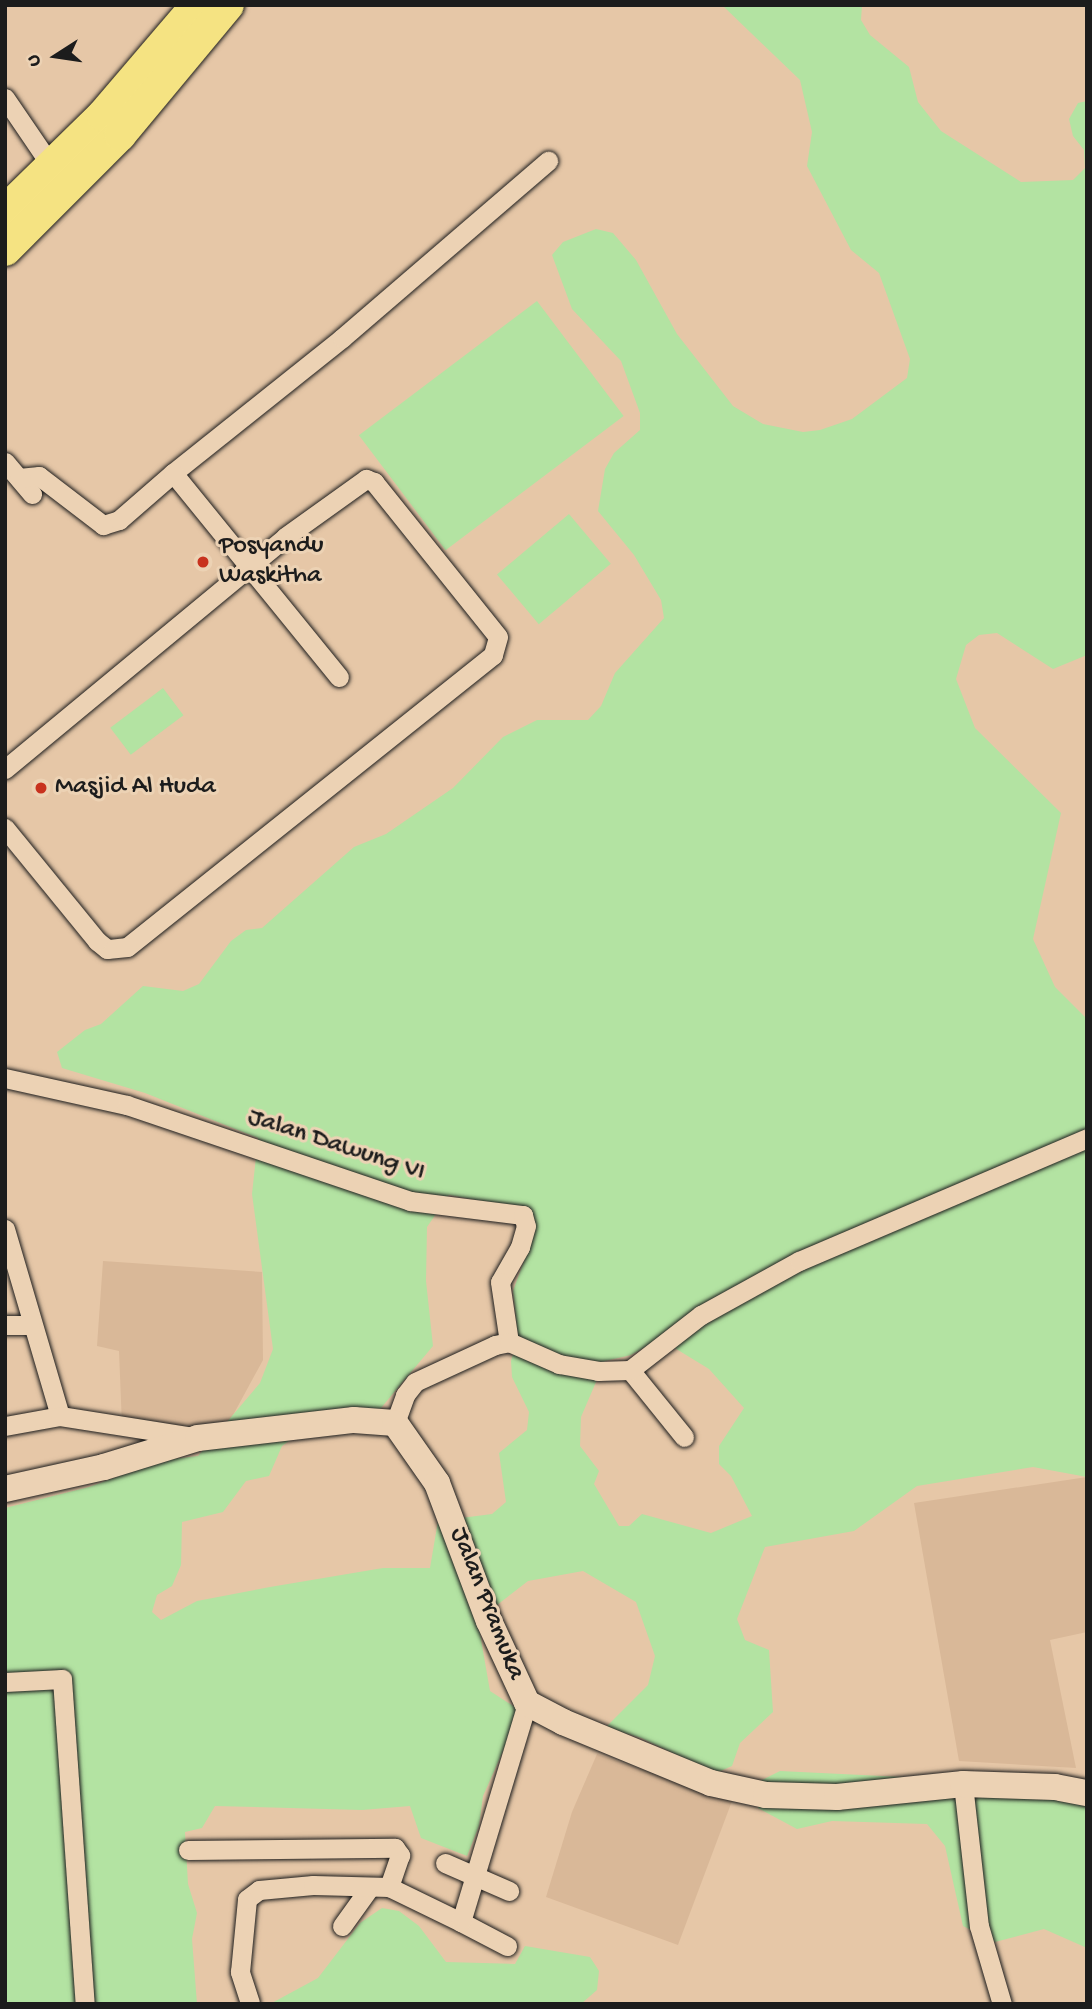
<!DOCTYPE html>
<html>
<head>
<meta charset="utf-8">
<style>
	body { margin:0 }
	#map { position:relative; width:1092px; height:2009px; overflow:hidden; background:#e6c7a7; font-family:"Gochi Hand",sans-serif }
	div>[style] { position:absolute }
	.built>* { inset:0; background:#d9b898 }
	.green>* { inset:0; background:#b3e3a2; transform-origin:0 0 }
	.roads { filter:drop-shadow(0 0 2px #1c1c1c) drop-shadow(0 0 2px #1c1c1c) }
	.minor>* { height:19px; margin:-9.5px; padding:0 9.5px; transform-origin:9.5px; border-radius:9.5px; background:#ecd2b4 }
	.secondary>* { height:26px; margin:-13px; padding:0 13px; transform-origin:13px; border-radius:13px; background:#ecd2b4 }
	.trunk>* { height:32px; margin:-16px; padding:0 16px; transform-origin:16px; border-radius:16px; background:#f5e382 }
	.dots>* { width:19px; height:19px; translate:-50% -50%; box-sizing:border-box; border:4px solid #ecd2b4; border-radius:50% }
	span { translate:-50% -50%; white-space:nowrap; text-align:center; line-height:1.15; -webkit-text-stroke:6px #ecd2b4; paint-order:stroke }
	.poi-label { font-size:26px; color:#1c1c1c }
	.left { translate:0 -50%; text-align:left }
	.street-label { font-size:26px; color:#1c1c1c }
	.frame { position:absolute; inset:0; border:7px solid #1c1c1c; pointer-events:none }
	.north { position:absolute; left:21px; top:21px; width:70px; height:70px; -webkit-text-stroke:5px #ecd2b4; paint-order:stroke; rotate:258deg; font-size:19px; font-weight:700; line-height:28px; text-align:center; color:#1c1c1c }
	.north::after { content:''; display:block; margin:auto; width:24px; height:32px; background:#1c1c1c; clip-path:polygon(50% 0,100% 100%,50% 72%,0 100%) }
</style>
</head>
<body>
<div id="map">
	<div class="built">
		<div style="clip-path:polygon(103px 1261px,262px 1272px,263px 1360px,232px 1417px,214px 1436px,122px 1426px,119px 1351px,97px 1346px)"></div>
		<div style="clip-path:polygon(1087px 1477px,1087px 1632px,1050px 1640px,1076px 1768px,959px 1761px,914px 1503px)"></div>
		<div style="clip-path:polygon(597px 1754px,732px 1801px,678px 1945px,546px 1897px,572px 1812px)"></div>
	</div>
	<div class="green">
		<div style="clip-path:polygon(evenodd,722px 5px,862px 5px,861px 20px,870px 35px,909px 67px,918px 102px,941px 131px,1021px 182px,1073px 180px,1085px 168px,1084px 150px,1073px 136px,1069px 119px,1078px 103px,1087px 101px,1087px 655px,1053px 669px,997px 633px,979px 635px,966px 645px,956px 679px,975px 728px,1061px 813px,1033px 939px,1055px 987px,1087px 1019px,1087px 1477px,1033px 1467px,917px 1486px,854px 1531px,765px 1547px,737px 1619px,745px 1640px,769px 1650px,773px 1712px,740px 1743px,732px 1766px,716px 1773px,641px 1738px,606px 1727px,648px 1685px,655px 1656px,636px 1602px,583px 1571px,528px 1581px,497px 1605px,479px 1628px,490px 1691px,521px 1711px,483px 1796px,479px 1826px,467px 1856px,421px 1838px,410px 1806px,362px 1810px,215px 1806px,202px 1828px,185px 1832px,188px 1884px,197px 1913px,192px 1939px,197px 2004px,5px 2004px,5px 1508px,89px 1487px,163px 1460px,198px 1456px,260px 1383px,273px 1349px,252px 1194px,258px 1138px,145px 1093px,62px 1068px,57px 1052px,85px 1030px,101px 1024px,143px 986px,183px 991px,199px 984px,231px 941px,246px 930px,262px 928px,354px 847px,386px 834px,453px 788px,503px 737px,537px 720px,588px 720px,601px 706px,615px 673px,664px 618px,661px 600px,634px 555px,598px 511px,605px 469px,614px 453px,640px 430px,640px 413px,621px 361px,572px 309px,552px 255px,563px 242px,596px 229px,613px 233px,636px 260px,677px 334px,733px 406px,763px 424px,803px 432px,820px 430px,852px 419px,907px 378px,910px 359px,879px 273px,851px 250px,807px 166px,812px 132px,800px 80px,722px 5px,449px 1195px,493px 1203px,514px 1216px,528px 1250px,513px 1291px,518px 1336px,511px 1361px,512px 1377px,529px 1412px,527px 1430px,499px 1453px,506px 1502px,492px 1514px,438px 1521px,430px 1568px,383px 1568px,270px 1587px,197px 1601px,161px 1620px,152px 1612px,157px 1595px,172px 1586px,181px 1565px,182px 1522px,223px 1512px,246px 1481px,269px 1476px,282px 1446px,296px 1436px,365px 1427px,433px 1346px,426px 1281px,427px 1227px,449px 1195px,722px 5px,660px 1339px,709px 1369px,744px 1408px,719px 1446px,719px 1464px,731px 1476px,752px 1516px,711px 1533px,642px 1514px,629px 1526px,619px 1526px,594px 1484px,599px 1471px,580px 1446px,581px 1417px,605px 1361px,631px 1355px,660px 1339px)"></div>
		<div style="left:537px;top:301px;width:144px;height:223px;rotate:53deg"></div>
		<div style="left:569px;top:514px;width:65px;height:94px;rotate:50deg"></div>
		<div style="left:163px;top:688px;width:34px;height:66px;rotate:53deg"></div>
		<div style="clip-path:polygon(780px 1771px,1087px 1786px,1087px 1948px,1044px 1929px,995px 1942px,963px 1926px,945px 1846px,927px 1824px,832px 1821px,797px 1829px,758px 1808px,760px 1781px)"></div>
		<div style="clip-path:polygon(382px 1908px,399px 1911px,419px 1926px,446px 1962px,515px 1964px,525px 1946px,590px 1957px,599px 1971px,597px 1990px,581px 2004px,270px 2004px,318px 1978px,360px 1923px)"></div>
	</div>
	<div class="roads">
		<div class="minor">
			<div style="left:5px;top:98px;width:83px;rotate:55.7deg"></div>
			<div style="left:5px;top:462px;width:42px;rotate:49.8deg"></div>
			<div style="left:173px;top:473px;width:216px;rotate:-38.6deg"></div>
			<div style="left:342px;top:338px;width:272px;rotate:-40.7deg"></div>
			<div style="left:19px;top:478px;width:20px;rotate:-6deg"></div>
			<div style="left:39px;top:476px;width:81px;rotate:37.4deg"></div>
			<div style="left:103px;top:525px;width:17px;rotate:-17deg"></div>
			<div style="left:119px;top:520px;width:72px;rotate:-41deg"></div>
			<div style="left:173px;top:473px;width:263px;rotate:50.9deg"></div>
			<div style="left:5px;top:769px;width:364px;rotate:-39.6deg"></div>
			<div style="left:285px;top:537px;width:100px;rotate:-35.6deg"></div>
			<div style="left:366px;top:479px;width:9px;rotate:21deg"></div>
			<div style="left:374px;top:482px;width:198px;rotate:51.3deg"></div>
			<div style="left:498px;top:637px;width:19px;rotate:106deg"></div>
			<div style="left:493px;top:655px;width:468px;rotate:141.4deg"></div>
			<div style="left:127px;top:947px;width:20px;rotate:174deg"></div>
			<div style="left:107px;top:949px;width:13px;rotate:-141deg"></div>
			<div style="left:97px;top:941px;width:146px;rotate:-129.2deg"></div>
			<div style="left:5px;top:1078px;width:125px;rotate:12.5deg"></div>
			<div style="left:127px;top:1105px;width:299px;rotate:18.7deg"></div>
			<div style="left:410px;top:1201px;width:114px;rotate:7.1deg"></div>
			<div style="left:523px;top:1215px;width:11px;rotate:75deg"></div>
			<div style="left:526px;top:1226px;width:22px;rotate:106deg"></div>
			<div style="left:520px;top:1247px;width:40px;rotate:119.7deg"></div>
			<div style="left:500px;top:1282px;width:61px;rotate:81.5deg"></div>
			<div style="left:5px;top:1229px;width:195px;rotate:73.6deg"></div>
			<div style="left:5px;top:1325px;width:25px"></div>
			<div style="left:630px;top:1370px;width:86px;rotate:51.1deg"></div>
			<div style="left:395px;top:1423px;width:30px;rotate:-70deg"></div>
			<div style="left:405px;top:1395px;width:16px;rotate:-52deg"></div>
			<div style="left:415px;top:1382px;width:88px;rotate:-24.8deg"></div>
			<div style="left:495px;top:1345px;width:14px;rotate:-12deg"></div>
			<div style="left:509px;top:1342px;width:55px;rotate:23.7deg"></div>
			<div style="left:559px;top:1364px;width:40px;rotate:10deg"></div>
			<div style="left:598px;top:1371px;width:32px;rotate:-2deg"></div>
			<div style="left:630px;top:1370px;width:90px;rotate:-37.8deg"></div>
			<div style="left:701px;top:1315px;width:112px;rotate:-28.9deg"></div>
			<div style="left:799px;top:1261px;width:313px;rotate:-23.1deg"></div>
			<div style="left:5px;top:1426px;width:56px;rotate:-10.3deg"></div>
			<div style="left:60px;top:1416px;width:136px;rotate:8.9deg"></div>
			<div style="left:5px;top:1682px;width:57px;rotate:-3deg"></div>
			<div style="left:62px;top:1679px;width:326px;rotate:86deg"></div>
			<div style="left:963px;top:1784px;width:143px;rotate:83.6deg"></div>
			<div style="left:979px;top:1926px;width:81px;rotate:73.6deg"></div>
			<div style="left:188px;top:1850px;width:207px;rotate:-0.6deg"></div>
			<div style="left:395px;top:1848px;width:9px;rotate:54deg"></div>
			<div style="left:400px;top:1855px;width:34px;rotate:109deg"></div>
			<div style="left:445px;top:1863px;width:70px;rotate:23.6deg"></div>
			<div style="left:461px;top:1922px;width:52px;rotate:27.6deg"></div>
			<div style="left:342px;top:1926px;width:48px;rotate:-54.3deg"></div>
			<div style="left:250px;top:2003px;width:33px;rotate:-108deg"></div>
			<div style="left:240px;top:1972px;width:73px;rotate:-84.5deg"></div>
			<div style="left:247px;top:1899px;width:15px;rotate:-37deg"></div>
			<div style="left:259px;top:1890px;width:54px;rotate:-5.3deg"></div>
			<div style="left:313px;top:1885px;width:76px;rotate:1.5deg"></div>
			<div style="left:389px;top:1887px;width:80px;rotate:25.9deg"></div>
			<div style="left:461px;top:1922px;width:229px;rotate:-73.2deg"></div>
		</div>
		<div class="secondary">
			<div style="left:5px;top:1489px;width:101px;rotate:-12.5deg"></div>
			<div style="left:104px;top:1467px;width:98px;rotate:-17.1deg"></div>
			<div style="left:198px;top:1438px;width:157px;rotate:-6.6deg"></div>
			<div style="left:354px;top:1420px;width:41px;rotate:4.2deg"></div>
			<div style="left:395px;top:1423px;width:73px;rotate:55deg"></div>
			<div style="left:437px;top:1483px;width:147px;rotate:69.4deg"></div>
			<div style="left:489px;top:1621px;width:90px;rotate:65.1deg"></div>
			<div style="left:527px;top:1703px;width:41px;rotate:27.8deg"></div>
			<div style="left:563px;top:1722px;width:160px;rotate:22.4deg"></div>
			<div style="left:711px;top:1783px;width:56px;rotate:12.3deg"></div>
			<div style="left:766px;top:1795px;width:71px;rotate:1.6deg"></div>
			<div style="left:837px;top:1797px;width:127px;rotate:-5.9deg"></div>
			<div style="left:963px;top:1784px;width:92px;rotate:1.9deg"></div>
			<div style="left:1055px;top:1787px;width:33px;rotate:11deg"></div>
		</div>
		<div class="trunk">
			<div style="left:5px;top:211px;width:137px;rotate:-44.4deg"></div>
			<div style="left:103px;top:115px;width:145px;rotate:-49.5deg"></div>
			<div style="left:5px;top:250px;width:163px;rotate:-45deg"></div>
			<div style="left:120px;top:135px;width:169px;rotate:-50.3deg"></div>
		</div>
	</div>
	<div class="dots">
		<div style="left:203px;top:562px;background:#c8321e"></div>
		<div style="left:41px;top:788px;background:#c8321e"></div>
	</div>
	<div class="poi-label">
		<span class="left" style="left:219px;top:562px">Posyandu<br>Waskitha</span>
		<span class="left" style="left:55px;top:788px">Masjid Al Huda</span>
	</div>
	<div class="street-label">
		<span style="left:336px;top:1146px;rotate:18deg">Jalan Dawung VI</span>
		<span style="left:486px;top:1604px;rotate:68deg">Jalan Pramuka</span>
	</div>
	<div class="frame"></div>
	<div class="north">U</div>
</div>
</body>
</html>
